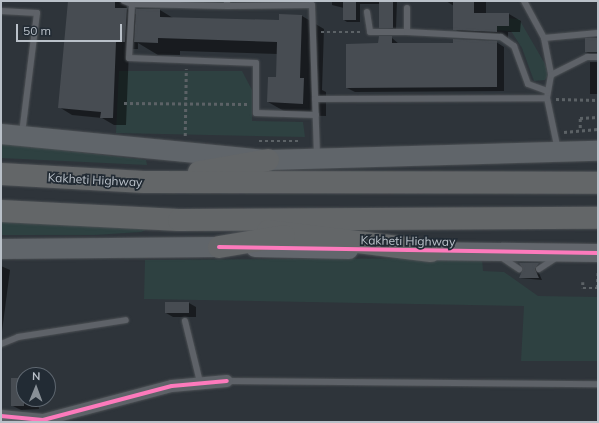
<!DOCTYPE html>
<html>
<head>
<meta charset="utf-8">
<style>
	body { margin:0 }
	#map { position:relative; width:599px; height:423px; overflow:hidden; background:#2e343a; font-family:Mulish,sans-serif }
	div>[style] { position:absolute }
	.green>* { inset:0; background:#2e4141 }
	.shadow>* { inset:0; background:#0007; transform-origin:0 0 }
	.building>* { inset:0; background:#474c52; transform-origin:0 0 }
	.path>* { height:2.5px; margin-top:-1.25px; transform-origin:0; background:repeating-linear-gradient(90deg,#5c6266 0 3px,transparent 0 6px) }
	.roads { filter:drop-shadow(0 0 1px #4c5054) drop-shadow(0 0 1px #4c5054) }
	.lane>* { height:6px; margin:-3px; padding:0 3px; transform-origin:3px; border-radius:3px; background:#5e6268 }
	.street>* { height:12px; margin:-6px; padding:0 6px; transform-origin:6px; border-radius:6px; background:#5e6268 }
	.secondary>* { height:18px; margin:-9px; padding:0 9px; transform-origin:9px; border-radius:9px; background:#62666c }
	.primary>* { height:20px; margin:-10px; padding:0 10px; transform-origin:10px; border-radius:10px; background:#60656a }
	.highway>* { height:22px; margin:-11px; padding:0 11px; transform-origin:11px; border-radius:11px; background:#636668 }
	.cycleway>* { height:4px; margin:-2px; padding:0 2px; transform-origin:2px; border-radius:2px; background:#fd7abc }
	span { translate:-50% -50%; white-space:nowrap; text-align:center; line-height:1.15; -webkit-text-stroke:3.5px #222b34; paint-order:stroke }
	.street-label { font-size:12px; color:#bac1c9 }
	.frame { position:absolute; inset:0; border:2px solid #bac1c9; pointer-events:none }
	.north { position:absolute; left:16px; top:367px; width:40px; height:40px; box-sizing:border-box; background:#222b34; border:1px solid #5f6770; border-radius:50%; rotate:1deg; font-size:11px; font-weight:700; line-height:16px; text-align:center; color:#bac1c9 }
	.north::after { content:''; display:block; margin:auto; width:14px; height:18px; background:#899097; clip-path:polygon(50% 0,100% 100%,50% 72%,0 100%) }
	.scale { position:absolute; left:16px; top:24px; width:106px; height:18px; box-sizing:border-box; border:2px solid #bac1c9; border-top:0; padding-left:5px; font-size:12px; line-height:14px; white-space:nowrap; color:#bac1c9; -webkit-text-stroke:3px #222b34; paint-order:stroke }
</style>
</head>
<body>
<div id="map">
	<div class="green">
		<div style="clip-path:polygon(481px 16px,519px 19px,545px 64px,548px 75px,545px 80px,534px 81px,522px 48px,511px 31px,481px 29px)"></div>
		<div style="clip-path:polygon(119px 71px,242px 71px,252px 90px,252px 121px,303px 122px,305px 137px,116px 133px)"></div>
		<div style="clip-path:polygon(1px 143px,146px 160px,147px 165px,1px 158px)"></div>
		<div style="clip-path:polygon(1px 222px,151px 228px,141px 232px,95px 235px,1px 235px)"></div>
		<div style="clip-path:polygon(482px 258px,483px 271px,504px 272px,538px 296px,598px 297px,598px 361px,521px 361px,524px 306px,144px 299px,145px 260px)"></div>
	</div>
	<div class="shadow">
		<div style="clip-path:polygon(69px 1px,126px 1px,127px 9px,137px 15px,160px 10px,173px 18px,280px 22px,302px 16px,324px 29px,322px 90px,326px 92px,326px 116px,291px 115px,268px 102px,277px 78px,278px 54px,180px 51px,180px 55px,158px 55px,138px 43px,138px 49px,129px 49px,126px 125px,114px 125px,102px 118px,72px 115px,59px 107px)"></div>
		<div style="clip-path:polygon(332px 1px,397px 1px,396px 29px,380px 27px,380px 4px,360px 4px,360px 22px,347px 22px,344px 20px,344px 8px,332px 5px)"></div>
		<div style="clip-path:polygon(446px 1px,486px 1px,486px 14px,509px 14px,521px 21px,520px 32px,508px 32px,508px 39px,466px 36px,454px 29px,454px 6px)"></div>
		<div style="clip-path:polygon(380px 38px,392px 38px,399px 44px,496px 42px,504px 47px,504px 91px,355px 92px,347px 88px,379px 44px)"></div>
		<div style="clip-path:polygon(598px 39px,598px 58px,586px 52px)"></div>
		<div style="clip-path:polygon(1px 54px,2px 54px,1px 67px)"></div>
		<div style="left:590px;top:62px;width:8px;height:32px"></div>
		<div style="clip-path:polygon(521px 264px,542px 266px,538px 271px,542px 280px,520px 278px,525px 269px)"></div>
		<div style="clip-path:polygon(1px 266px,10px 270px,1px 339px)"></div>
		<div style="clip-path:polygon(166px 303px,189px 303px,196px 307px,196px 317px,173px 317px,166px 313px)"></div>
		<div style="clip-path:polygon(24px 379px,24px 399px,38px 399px,39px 409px,21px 410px,13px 406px)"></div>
	</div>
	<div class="building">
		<div style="clip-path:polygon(68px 1px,115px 1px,115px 8px,127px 8px,125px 42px,116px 42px,113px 118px,100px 118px,101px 112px,58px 108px)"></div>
		<div style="left:343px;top:1px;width:13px;height:19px"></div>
		<div style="left:379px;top:1px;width:14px;height:27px"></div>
		<div style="clip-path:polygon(453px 1px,474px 1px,474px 13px,509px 13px,509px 26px,497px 26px,497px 32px,453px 30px)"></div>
		<div style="clip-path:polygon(136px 9px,160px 9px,160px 17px,279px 20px,279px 14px,302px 15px,300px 78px,304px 78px,303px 104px,267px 102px,268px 77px,276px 77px,277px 42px,158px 38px,158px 43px,134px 42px)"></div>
		<div style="clip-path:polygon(379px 36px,392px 36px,392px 43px,453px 43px,453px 39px,497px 41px,497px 87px,346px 88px,346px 44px,378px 43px)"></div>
		<div style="left:598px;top:38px;width:14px;height:13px;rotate:90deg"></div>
		<div style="clip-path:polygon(519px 263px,539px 263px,535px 269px,539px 278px,519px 278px,523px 269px)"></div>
		<div style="left:165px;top:302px;width:24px;height:11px"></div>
		<div style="left:11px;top:378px;width:13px;height:28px"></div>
	</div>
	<div class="path">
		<div style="left:321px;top:32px;width:39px"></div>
		<div style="left:556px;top:99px;width:42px;rotate:1.4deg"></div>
		<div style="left:124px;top:103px;width:124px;rotate:0.5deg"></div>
		<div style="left:580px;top:128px;width:10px;rotate:-90deg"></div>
		<div style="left:580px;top:118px;width:18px;rotate:-3deg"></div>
		<div style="left:564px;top:132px;width:34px;rotate:-5deg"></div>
		<div style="left:185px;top:136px;width:67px;rotate:-89.1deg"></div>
		<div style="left:259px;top:141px;width:41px"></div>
		<div style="left:583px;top:282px;width:6px;rotate:90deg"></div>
		<div style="left:583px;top:288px;width:14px"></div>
		<div style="left:597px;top:288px;width:17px;rotate:-87deg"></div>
	</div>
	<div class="roads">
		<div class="lane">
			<div style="left:124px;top:1px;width:9px;rotate:21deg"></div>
			<div style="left:227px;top:1px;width:5px;rotate:90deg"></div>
			<div style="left:227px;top:6px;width:95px;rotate:-178.8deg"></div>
			<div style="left:132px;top:4px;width:54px;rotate:93.2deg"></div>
			<div style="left:129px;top:58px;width:127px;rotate:2.3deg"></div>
			<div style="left:256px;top:63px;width:50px;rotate:90deg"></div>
			<div style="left:256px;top:113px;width:60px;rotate:1.9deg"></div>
			<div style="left:524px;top:1px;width:42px;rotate:61.6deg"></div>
			<div style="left:544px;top:38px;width:38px;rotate:79deg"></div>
			<div style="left:551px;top:75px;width:23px;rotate:100deg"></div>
			<div style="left:547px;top:98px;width:53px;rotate:78.1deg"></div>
			<div style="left:227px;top:6px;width:85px;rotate:-0.7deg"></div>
			<div style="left:312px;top:5px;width:150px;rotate:88.1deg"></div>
			<div style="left:1px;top:11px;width:36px;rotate:3deg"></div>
			<div style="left:37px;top:13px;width:121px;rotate:97.1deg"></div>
			<div style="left:367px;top:12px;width:20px;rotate:81deg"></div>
			<div style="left:370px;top:32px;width:37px"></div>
			<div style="left:407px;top:32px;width:24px;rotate:-90deg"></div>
			<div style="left:407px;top:32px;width:94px;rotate:3deg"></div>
			<div style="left:501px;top:37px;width:16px;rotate:35deg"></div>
			<div style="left:514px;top:46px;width:40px;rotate:69.8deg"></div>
			<div style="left:528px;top:84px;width:20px;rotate:20deg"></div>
			<div style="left:544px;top:38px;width:54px;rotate:-5.3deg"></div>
			<div style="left:551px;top:75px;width:40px;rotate:-26.6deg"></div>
			<div style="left:587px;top:57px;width:11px"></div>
			<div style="left:315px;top:99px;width:232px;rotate:-0.2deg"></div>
			<div style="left:501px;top:257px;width:22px;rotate:34deg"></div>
			<div style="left:539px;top:269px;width:20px;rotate:-33deg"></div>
			<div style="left:185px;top:321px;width:63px;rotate:76.2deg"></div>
			<div style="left:1px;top:344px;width:18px;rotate:-22deg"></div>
			<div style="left:18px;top:337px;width:109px;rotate:-8.9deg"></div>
			<div style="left:227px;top:381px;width:371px;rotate:0.5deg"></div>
		</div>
		<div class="street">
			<div style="left:1px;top:416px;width:42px;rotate:5.4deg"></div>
			<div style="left:43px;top:420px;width:133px;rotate:-14.8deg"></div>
			<div style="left:172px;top:386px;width:55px;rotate:-5.2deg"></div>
		</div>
		<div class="secondary">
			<div style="left:255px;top:248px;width:94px;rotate:1.2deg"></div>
			<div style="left:417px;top:251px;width:181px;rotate:0.6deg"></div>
		</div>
		<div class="primary">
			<div style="left:1px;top:134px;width:268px;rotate:5.6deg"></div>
			<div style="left:268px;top:160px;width:330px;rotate:-1.6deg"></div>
			<div style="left:1px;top:249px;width:218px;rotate:-0.5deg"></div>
		</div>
		<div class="highway">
			<div style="left:199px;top:172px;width:70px;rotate:-9.9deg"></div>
			<div style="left:1px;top:174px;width:143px;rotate:3.2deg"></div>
			<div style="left:144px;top:182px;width:454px;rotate:0.1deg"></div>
			<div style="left:1px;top:211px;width:178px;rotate:2.9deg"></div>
			<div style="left:179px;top:220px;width:419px;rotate:-0.3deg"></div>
			<div style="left:268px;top:231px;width:164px;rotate:7deg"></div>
			<div style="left:219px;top:247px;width:66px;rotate:-9.6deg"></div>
		</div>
	</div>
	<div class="cycleway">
		<div style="left:219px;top:247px;width:379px;rotate:0.9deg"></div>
		<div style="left:1px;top:416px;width:42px;rotate:5.4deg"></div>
		<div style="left:43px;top:420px;width:133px;rotate:-14.8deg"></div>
		<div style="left:172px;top:386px;width:55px;rotate:-5.2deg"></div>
	</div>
	<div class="street-label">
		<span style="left:95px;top:180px;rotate:3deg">Kakheti Highway</span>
		<span style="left:408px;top:241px;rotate:1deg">Kakheti Highway</span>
	</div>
	<div class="frame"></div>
	<div class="north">N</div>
	<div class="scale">50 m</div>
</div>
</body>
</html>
